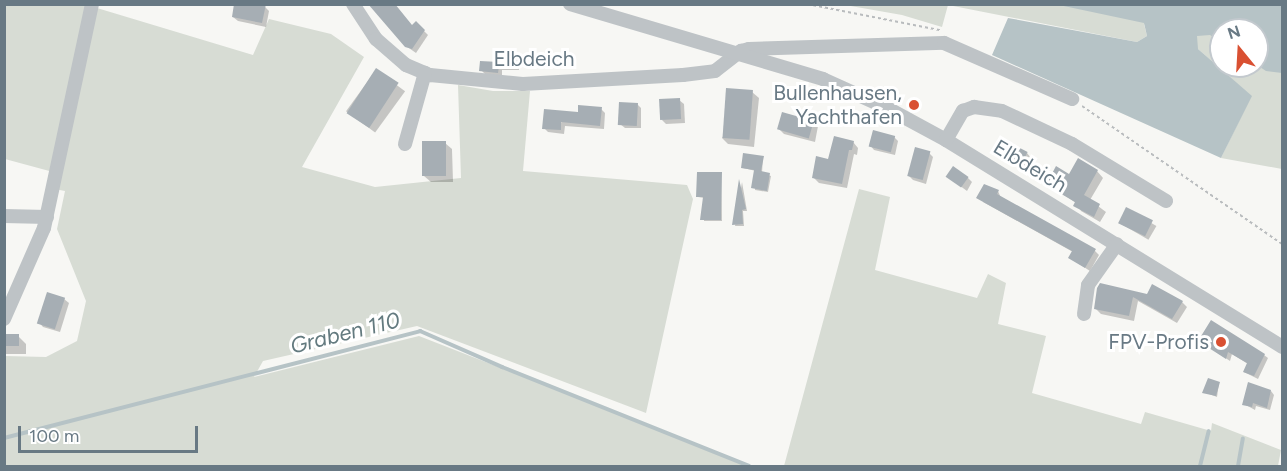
<!DOCTYPE html>
<html>
<head>
<meta charset="utf-8">
<style>
	body { margin:0 }
	#map { position:relative; width:1287px; height:471px; overflow:hidden; background:#f7f7f4; font-family:Figtree,sans-serif }
	div>[style] { position:absolute }
	.green>* { inset:0; background:#d7dcd4 }
	.water>* { inset:0; background:#b6c3c6 }
	.shadow>* { inset:0; background:#0003; transform-origin:0 0 }
	.stream>* { height:4px; margin:-2px; padding:0 2px; transform-origin:2px; border-radius:2px; background:#b6c3c6 }
	.building>* { inset:0; background:#a6aeb4; transform-origin:0 0 }
	.path>* { height:2px; margin-top:-1px; transform-origin:0; background:repeating-linear-gradient(90deg,#b9bcbe 0 3px,transparent 0 6px) }
	.minor>* { height:14px; margin:-7px; padding:0 7px; transform-origin:7px; border-radius:7px; background:#bec3c6 }
	.dots>* { width:16px; height:16px; translate:-50% -50%; box-sizing:border-box; border:3px solid #fff; border-radius:50% }
	span { translate:-50% -50%; white-space:nowrap; text-align:center; line-height:1.15; -webkit-text-stroke:6px #fff; paint-order:stroke }
	.street-label { font-size:21px; color:#687984 }
	.poi-label { font-size:21px; color:#687984 }
	.right { translate:-100% -50%; text-align:right }
	.water-label { font-size:22px; color:#637a7f; font-style:italic }
	.frame { position:absolute; inset:0; border:6px solid #687984; pointer-events:none }
	.north { position:absolute; left:1209px; top:18px; width:60px; height:60px; box-sizing:border-box; background:#fff; border:2px solid #c3c9ce; border-radius:50%; rotate:342deg; font-size:16px; font-weight:700; line-height:24px; text-align:center; color:#687984 }
	.north::after { content:''; display:block; margin:auto; width:21px; height:27px; background:#d95032; clip-path:polygon(50% 0,100% 100%,50% 72%,0 100%) }
	.scale { position:absolute; left:18px; top:426px; width:180px; height:27px; box-sizing:border-box; border:3px solid #687984; border-top:0; padding-left:8px; font-size:18px; line-height:21px; white-space:nowrap; color:#687984; -webkit-text-stroke:4px #fff; paint-order:stroke }
</style>
</head>
<body>
<div id="map">
	<div class="green">
		<div style="clip-path:polygon(4px 5px,87px 5px,253px 55px,269px 19px,331px 34px,364px 57px,302px 167px,375px 187px,461px 178px,458px 85px,493px 91px,530px 91px,523px 171px,687px 185px,693px 199px,646px 413px,417px 326px,263px 361px,254px 377px,419px 336px,752px 466px,5px 466px,5px 356px,46px 357px,77px 341px,86px 301px,57px 229px,65px 191px,49px 188px,53px 172px,5px 159px)"></div>
		<div style="clip-path:polygon(evenodd,845px 5px,1282px 5px,1282px 169px,1221px 158px,1251px 96px,1198px 49px,1144px 24px,1147px 36px,1137px 42px,948px 5px,942px 27px,902px 15px,845px 5px,1221px 30px,1257px 30px,1257px 66px,1221px 66px,1221px 30px)"></div>
		<div style="clip-path:polygon(859px 189px,890px 197px,875px 270px,977px 298px,988px 274px,1006px 283px,998px 324px,1046px 336px,1032px 393px,1141px 424px,1145px 412px,1211px 431px,1212px 423px,1281px 450px,1278px 466px,784px 466px)"></div>
	</div>
	<div class="water">
		<div style="clip-path:polygon(1059px 5px,1282px 5px,1282px 73px,1266px 71px,1257px 65px,1257px 30px,1221px 30px,1221px 42px,1210px 35px,1197px 36px,1198px 49px,1252px 96px,1221px 158px,992px 55px,1008px 18px,1137px 42px,1147px 36px,1144px 23px)"></div>
	</div>
	<div class="shadow">
		<div style="clip-path:polygon(265px 7px,269px 11px,266px 27px,238px 21px,233px 17px)"></div>
		<div style="clip-path:polygon(416px 23px,428px 35px,416px 53px,406px 46px)"></div>
		<div style="clip-path:polygon(514px 51px,518px 55px,519px 70px,502px 70px,502px 76px,485px 74px,481px 70px,500px 63px)"></div>
		<div style="left:376px;top:70px;width:36px;height:51px;rotate:36deg"></div>
		<div style="clip-path:polygon(752px 92px,759px 98px,754px 147px,728px 144px,722px 138px)"></div>
		<div style="clip-path:polygon(679px 100px,684px 104px,685px 123px,666px 124px,662px 120px)"></div>
		<div style="clip-path:polygon(637px 104px,641px 108px,641px 128px,625px 128px,620px 124px)"></div>
		<div style="clip-path:polygon(601px 109px,605px 113px,604px 129px,565px 126px,564px 134px,548px 132px,544px 128px)"></div>
		<div style="clip-path:polygon(813px 122px,818px 126px,815px 142px,784px 134px,780px 130px)"></div>
		<div style="clip-path:polygon(894px 137px,898px 141px,895px 155px,874px 150px,870px 145px)"></div>
		<div style="clip-path:polygon(853px 142px,858px 148px,857px 155px,854px 154px,847px 188px,819px 183px,813px 177px)"></div>
		<div style="clip-path:polygon(445px 143px,452px 149px,453px 182px,431px 182px,424px 176px)"></div>
		<div style="clip-path:polygon(929px 153px,933px 157px,926px 184px,913px 180px,909px 176px)"></div>
		<div style="clip-path:polygon(1027px 153px,1031px 158px,1024px 171px,1001px 157px)"></div>
		<div style="clip-path:polygon(763px 157px,762px 173px,771px 176px,768px 192px,755px 190px,756px 171px,743px 168px)"></div>
		<div style="clip-path:polygon(1097px 171px,1103px 178px,1090px 200px,1106px 212px,1100px 222px,1081px 211px,1076px 203px,1048px 184px,1070px 176px)"></div>
		<div style="clip-path:polygon(721px 173px,722px 221px,704px 221px,704px 198px,698px 197px)"></div>
		<div style="clip-path:polygon(948px 177px,968px 178px,972px 182px,967px 191px)"></div>
		<div style="clip-path:polygon(742px 182px,747px 211px,743px 211px,744px 226px,735px 226px)"></div>
		<div style="clip-path:polygon(998px 191px,1001px 198px,1095px 251px,1099px 255px,1090px 271px,1070px 258px,1073px 252px,983px 202px)"></div>
		<div style="left:1127px;top:209px;width:34px;height:16px;rotate:30deg"></div>
		<div style="clip-path:polygon(1098px 289px,1182px 302px,1187px 307px,1177px 323px,1138px 301px,1134px 321px,1101px 314px,1095px 308px)"></div>
		<div style="clip-path:polygon(64px 299px,69px 303px,60px 332px,43px 327px,39px 322px)"></div>
		<div style="clip-path:polygon(4px 336px,18px 336px,26px 344px,26px 354px,4px 354px)"></div>
		<div style="clip-path:polygon(1200px 341px,1264px 355px,1268px 358px,1258px 379px,1244px 372px,1248px 364px,1232px 354px,1230px 361px)"></div>
		<div style="clip-path:polygon(1219px 383px,1217px 397px,1204px 392px)"></div>
		<div style="clip-path:polygon(1271px 391px,1274px 395px,1270px 410px,1256px 406px,1255px 410px,1244px 404px)"></div>
	</div>
	<div class="stream">
		<div style="left:4px;top:438px;width:430px;rotate:-14.4deg"></div>
		<div style="left:420px;top:331px;width:90px;rotate:23.7deg"></div>
		<div style="left:502px;top:367px;width:266px;rotate:21.8deg"></div>
		<div style="left:1200px;top:466px;width:36px;rotate:-76deg"></div>
		<div style="left:1238px;top:466px;width:28px;rotate:-80deg"></div>
	</div>
	<div class="building">
		<div style="clip-path:polygon(234px 4px,266px 4px,262px 23px,232px 17px)"></div>
		<div style="clip-path:polygon(368px 4px,395px 4px,412px 25px,416px 21px,425px 30px,412px 49px,405px 47px)"></div>
		<div style="clip-path:polygon(515px 49px,515px 66px,499px 66px,498px 73px,479px 71px,480px 61px,499px 62px,498px 50px)"></div>
		<div style="left:376px;top:68px;width:27px;height:54px;rotate:33deg"></div>
		<div style="left:726px;top:88px;width:27px;height:50px;rotate:4deg"></div>
		<div style="left:680px;top:98px;width:21px;height:21px;rotate:87deg"></div>
		<div style="left:619px;top:102px;width:19px;height:23px;rotate:3deg"></div>
		<div style="clip-path:polygon(578px 105px,602px 107px,600px 126px,561px 122px,561px 130px,542px 129px,544px 109px,578px 112px)"></div>
		<div style="left:782px;top:112px;width:33px;height:18px;rotate:16deg"></div>
		<div style="left:873px;top:130px;width:23px;height:17px;rotate:15deg"></div>
		<div style="clip-path:polygon(834px 136px,854px 141px,852px 150px,849px 150px,842px 184px,812px 178px,816px 156px,828px 159px)"></div>
		<div style="left:446px;top:141px;width:35px;height:24px;rotate:90deg"></div>
		<div style="left:1008px;top:142px;width:22px;height:17px;rotate:27deg"></div>
		<div style="left:915px;top:147px;width:16px;height:30px;rotate:15deg"></div>
		<div style="clip-path:polygon(743px 153px,764px 156px,761px 171px,770px 173px,767px 191px,751px 188px,754px 170px,741px 168px)"></div>
		<div style="clip-path:polygon(1078px 158px,1098px 170px,1084px 195px,1100px 204px,1094px 217px,1073px 206px,1075px 202px,1046px 185px,1056px 166px,1069px 174px)"></div>
		<div style="left:953px;top:166px;width:19px;height:13px;rotate:35deg"></div>
		<div style="clip-path:polygon(697px 172px,722px 172px,721px 220px,700px 220px,703px 197px,696px 197px)"></div>
		<div style="clip-path:polygon(739px 179px,746px 209px,742px 210px,743px 224px,732px 225px)"></div>
		<div style="clip-path:polygon(984px 184px,999px 190px,997px 194px,1096px 249px,1085px 268px,1068px 258px,1072px 251px,976px 198px)"></div>
		<div style="left:1126px;top:207px;width:30px;height:18px;rotate:26deg"></div>
		<div style="clip-path:polygon(1100px 283px,1147px 294px,1152px 284px,1183px 301px,1172px 319px,1133px 297px,1129px 316px,1094px 309px,1097px 288px)"></div>
		<div style="left:47px;top:292px;width:19px;height:33px;rotate:18deg"></div>
		<div style="clip-path:polygon(1211px 320px,1265px 354px,1254px 376px,1243px 372px,1247px 363px,1228px 352px,1226px 359px,1198px 341px)"></div>
		<div style="left:4px;top:334px;width:15px;height:12px"></div>
		<div style="clip-path:polygon(1208px 378px,1220px 382px,1216px 396px,1202px 393px)"></div>
		<div style="clip-path:polygon(1248px 382px,1271px 390px,1267px 408px,1253px 403px,1252px 407px,1242px 405px)"></div>
	</div>
	<div class="path">
		<div style="left:807px;top:4px;width:136px;rotate:11.1deg"></div>
		<div style="left:1082px;top:106px;width:243px;rotate:34.6deg"></div>
	</div>
	<div class="minor">
		<div style="left:353px;top:4px;width:42px;rotate:56.7deg"></div>
		<div style="left:376px;top:39px;width:40px;rotate:41deg"></div>
		<div style="left:406px;top:65px;width:26px;rotate:23deg"></div>
		<div style="left:430px;top:75px;width:93px;rotate:5.5deg"></div>
		<div style="left:523px;top:84px;width:160px;rotate:-3.2deg"></div>
		<div style="left:683px;top:75px;width:32px;rotate:-7deg"></div>
		<div style="left:715px;top:71px;width:33px;rotate:-38deg"></div>
		<div style="left:741px;top:51px;width:8px;rotate:-14deg"></div>
		<div style="left:749px;top:49px;width:195px;rotate:-1.8deg"></div>
		<div style="left:944px;top:43px;width:140px;rotate:23.6deg"></div>
		<div style="left:570px;top:4px;width:264px;rotate:16.5deg"></div>
		<div style="left:823px;top:79px;width:70px;rotate:24.4deg"></div>
		<div style="left:887px;top:108px;width:67px;rotate:28.5deg"></div>
		<div style="left:946px;top:140px;width:395px;rotate:31.6deg"></div>
		<div style="left:946px;top:140px;width:34px;rotate:-60deg"></div>
		<div style="left:963px;top:111px;width:12px;rotate:-20deg"></div>
		<div style="left:974px;top:107px;width:28px;rotate:8deg"></div>
		<div style="left:1002px;top:111px;width:77px;rotate:25.2deg"></div>
		<div style="left:1072px;top:144px;width:110px;rotate:31.2deg"></div>
		<div style="left:405px;top:144px;width:74px;rotate:-74.3deg"></div>
		<div style="left:4px;top:216px;width:43px;rotate:1.3deg"></div>
		<div style="left:1084px;top:314px;width:29px;rotate:-82deg"></div>
		<div style="left:1088px;top:285px;width:50px;rotate:-54.7deg"></div>
		<div style="left:4px;top:319px;width:99px;rotate:-66.3deg"></div>
		<div style="left:44px;top:228px;width:229px;rotate:-77.9deg"></div>
	</div>
	<div class="dots">
		<div style="left:914px;top:105px;background:#d95032"></div>
		<div style="left:1221px;top:342px;background:#d95032"></div>
	</div>
	<div class="street-label">
		<span style="left:534px;top:59px">Elbdeich</span>
		<span style="left:1030px;top:166px;rotate:31deg">Elbdeich</span>
	</div>
	<div class="poi-label">
		<span class="right" style="left:902px;top:105px">Bullenhausen,<br>Yachthafen</span>
		<span class="right" style="left:1209px;top:342px">FPV-Profis</span>
	</div>
	<div class="water-label">
		<span style="left:345px;top:333px;rotate:-14deg">Graben 110</span>
	</div>
	<div class="frame"></div>
	<div class="north">N</div>
	<div class="scale">100 m</div>
</div>
</body>
</html>
